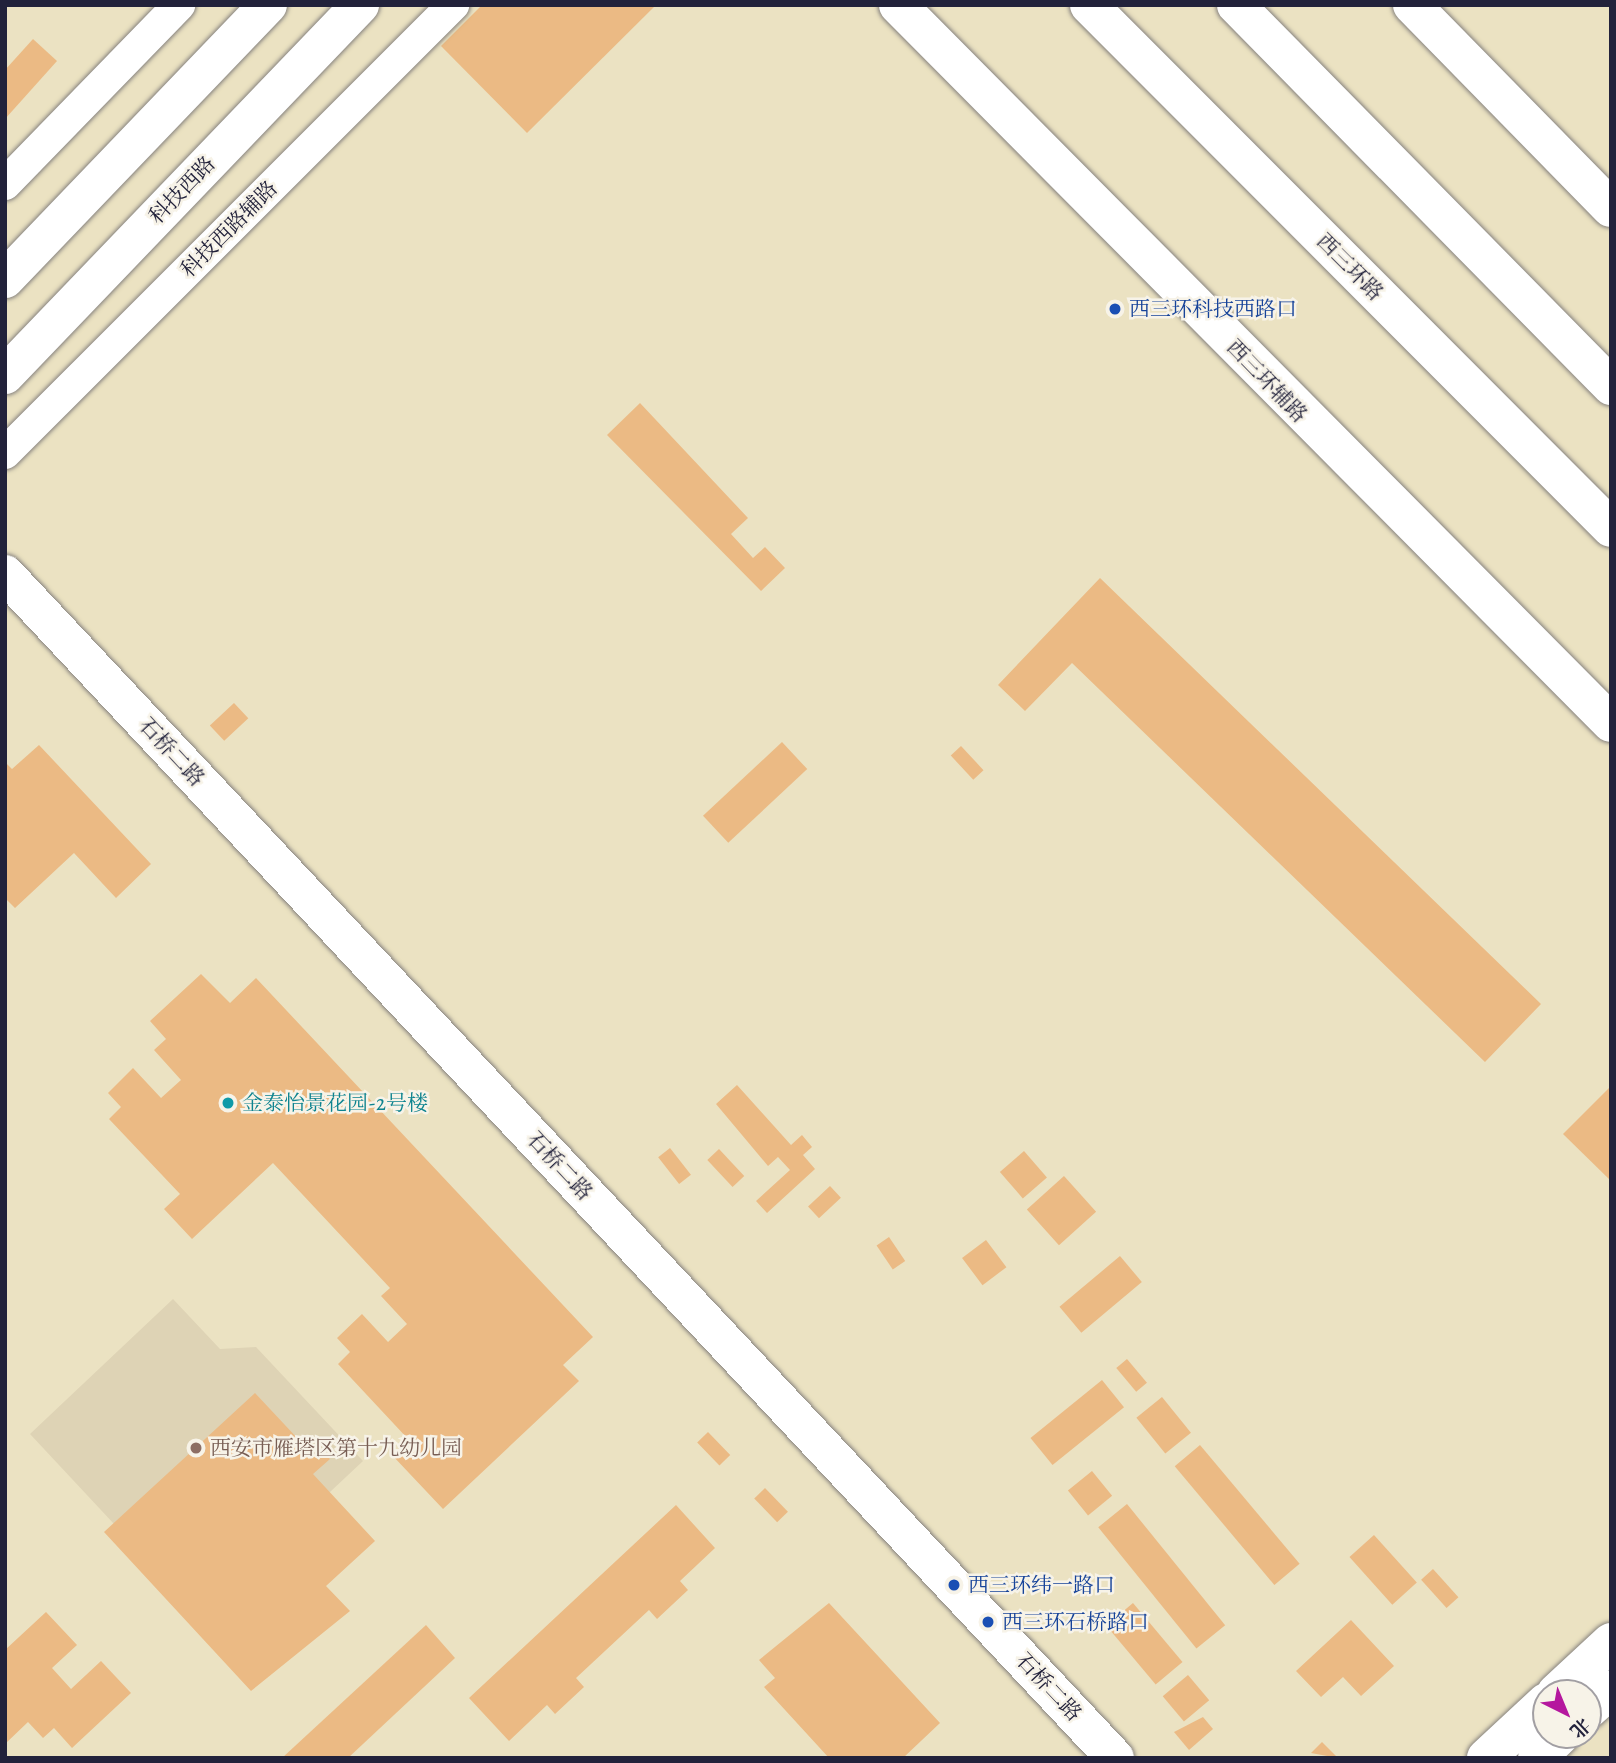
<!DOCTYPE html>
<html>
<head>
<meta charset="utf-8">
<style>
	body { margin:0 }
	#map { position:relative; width:1616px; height:1763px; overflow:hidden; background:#ebe2c2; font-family:Alegreya,"Noto Serif SC",serif }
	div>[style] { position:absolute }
	.built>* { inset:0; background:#ded3b5 }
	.building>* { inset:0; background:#ebba84; transform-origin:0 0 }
	.roads { filter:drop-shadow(0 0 2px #86827e) drop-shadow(0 0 2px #86827e) }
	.minor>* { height:32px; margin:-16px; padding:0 16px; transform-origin:16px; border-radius:16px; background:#fff }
	.tertiary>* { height:38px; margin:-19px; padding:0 19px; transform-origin:19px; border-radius:19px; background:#fff }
	.secondary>* { height:38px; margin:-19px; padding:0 19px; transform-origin:19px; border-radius:19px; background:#fff }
	.primary>* { height:38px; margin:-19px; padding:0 19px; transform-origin:19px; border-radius:19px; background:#fff }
	.trunk>* { height:38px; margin:-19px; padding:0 19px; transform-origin:19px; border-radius:19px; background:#fff }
	.dots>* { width:19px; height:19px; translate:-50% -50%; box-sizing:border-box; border:4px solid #f7f3e8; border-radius:50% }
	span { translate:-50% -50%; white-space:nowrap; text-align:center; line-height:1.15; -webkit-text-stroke:5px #f7f3e8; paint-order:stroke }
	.street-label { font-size:21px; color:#22223b }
	.transit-label { font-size:21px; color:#164399 }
	.left { translate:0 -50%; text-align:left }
	.culture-label { font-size:21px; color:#0d838f }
	.education-label { font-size:21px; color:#785e54 }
	.frame { position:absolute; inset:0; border:7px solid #22223b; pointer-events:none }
	.north { position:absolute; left:1532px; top:1679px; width:70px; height:70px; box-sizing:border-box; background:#f7f3e8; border:2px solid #a29fa3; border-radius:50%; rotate:137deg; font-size:19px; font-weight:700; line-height:28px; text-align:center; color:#22223b }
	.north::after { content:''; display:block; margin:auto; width:24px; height:32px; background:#b5179e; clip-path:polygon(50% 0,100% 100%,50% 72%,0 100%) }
</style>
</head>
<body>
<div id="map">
	<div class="built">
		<div style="clip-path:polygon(173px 1299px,220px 1349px,256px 1347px,363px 1461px,199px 1615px,30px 1434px)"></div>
	</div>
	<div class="building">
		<div style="clip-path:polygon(482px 5px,656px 5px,527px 133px,441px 46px)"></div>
		<div style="clip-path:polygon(33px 39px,57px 61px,5px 119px,5px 70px)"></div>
		<div style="clip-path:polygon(640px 403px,748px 518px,731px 534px,753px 558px,765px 547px,785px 568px,761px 591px,607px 435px)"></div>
		<div style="clip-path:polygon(1100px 578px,1541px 1004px,1485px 1062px,1072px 663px,1025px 711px,998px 685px)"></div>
		<div style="left:234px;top:703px;width:21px;height:33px;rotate:47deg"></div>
		<div style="left:782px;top:742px;width:37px;height:108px;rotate:47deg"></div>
		<div style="clip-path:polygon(39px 745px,151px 864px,116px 898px,74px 853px,15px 908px,5px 898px,5px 762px,12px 769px)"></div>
		<div style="left:961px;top:746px;width:33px;height:14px;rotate:47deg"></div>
		<div style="clip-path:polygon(201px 974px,230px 1003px,256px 978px,593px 1337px,563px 1365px,579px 1381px,443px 1509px,392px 1455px,408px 1439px,338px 1364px,350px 1352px,337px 1338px,362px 1314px,388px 1342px,407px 1324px,381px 1296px,390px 1288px,273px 1163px,192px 1239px,164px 1209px,180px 1194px,109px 1119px,121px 1107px,108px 1093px,133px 1068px,161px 1098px,181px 1080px,154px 1050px,166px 1039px,150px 1021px)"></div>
		<div style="clip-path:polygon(737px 1085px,791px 1145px,802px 1135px,812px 1147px,803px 1155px,815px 1169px,767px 1213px,756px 1201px,790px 1170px,778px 1157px,768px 1166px,716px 1104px)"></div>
		<div style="clip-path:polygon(1611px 1086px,1611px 1181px,1563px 1134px)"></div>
		<div style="left:670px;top:1148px;width:34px;height:15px;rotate:52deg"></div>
		<div style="left:719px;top:1149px;width:37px;height:16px;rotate:47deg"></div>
		<div style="left:1024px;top:1151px;width:35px;height:32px;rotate:49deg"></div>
		<div style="left:1064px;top:1176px;width:48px;height:50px;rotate:48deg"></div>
		<div style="left:830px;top:1186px;width:16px;height:30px;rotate:47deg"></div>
		<div style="left:889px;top:1237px;width:29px;height:15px;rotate:56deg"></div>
		<div style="left:986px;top:1240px;width:34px;height:30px;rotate:53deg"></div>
		<div style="left:1120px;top:1256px;width:34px;height:79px;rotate:50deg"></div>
		<div style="left:1127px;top:1359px;width:31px;height:14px;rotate:50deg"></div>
		<div style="left:1102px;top:1380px;width:35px;height:92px;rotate:51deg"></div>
		<div style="clip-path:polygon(255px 1393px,314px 1456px,322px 1451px,330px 1459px,313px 1474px,375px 1541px,326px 1586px,350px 1611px,251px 1691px,104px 1532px)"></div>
		<div style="left:1162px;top:1397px;width:46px;height:33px;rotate:51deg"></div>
		<div style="left:708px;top:1432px;width:32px;height:15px;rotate:46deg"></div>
		<div style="left:1200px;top:1445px;width:155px;height:33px;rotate:50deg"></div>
		<div style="left:1092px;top:1471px;width:32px;height:31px;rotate:51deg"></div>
		<div style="left:765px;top:1488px;width:33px;height:15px;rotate:46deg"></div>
		<div style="left:1127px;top:1504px;width:156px;height:37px;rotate:51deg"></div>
		<div style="clip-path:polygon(676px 1505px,715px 1548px,680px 1581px,688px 1590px,657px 1619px,649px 1610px,576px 1678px,584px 1687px,555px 1714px,547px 1705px,509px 1741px,469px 1698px)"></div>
		<div style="left:1374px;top:1535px;width:64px;height:33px;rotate:48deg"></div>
		<div style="left:1433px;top:1569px;width:38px;height:16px;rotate:48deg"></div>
		<div style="clip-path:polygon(829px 1603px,940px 1723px,903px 1758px,829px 1758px,764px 1687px,775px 1678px,759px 1660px)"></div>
		<div style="left:1133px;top:1603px;width:77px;height:35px;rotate:50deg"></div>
		<div style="clip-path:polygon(46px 1612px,77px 1645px,52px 1668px,71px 1689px,101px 1661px,131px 1693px,72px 1748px,54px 1728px,43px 1738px,28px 1722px,5px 1744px,5px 1650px)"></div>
		<div style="clip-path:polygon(1351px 1620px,1394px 1666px,1361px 1696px,1343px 1677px,1321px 1697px,1296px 1671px)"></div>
		<div style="clip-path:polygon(426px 1625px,455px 1658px,348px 1758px,282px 1758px)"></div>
		<div style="left:1188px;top:1675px;width:33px;height:33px;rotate:50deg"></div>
		<div style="clip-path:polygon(1203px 1717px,1213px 1729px,1189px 1750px,1174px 1732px)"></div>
		<div style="clip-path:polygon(1322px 1742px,1338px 1758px,1311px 1753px)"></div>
	</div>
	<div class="roads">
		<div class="minor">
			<div style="left:5px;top:184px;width:250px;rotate:-45.8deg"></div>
			<div style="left:5px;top:453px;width:634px;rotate:-45deg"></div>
		</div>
		<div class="tertiary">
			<div style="left:5px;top:574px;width:1623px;rotate:46.85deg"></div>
			<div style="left:1556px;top:1693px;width:75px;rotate:-42.8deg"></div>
			<div style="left:1588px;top:1710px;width:31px;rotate:-42deg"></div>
			<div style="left:1486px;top:1758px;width:82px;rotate:-43deg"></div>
			<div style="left:1537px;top:1758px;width:33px;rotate:-44deg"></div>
		</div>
		<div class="secondary">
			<div style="left:898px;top:5px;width:1012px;rotate:45.2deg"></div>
			<div style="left:1412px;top:5px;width:284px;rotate:45.6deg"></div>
		</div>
		<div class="primary">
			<div style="left:5px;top:279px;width:380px;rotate:-46.2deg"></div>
			<div style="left:5px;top:375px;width:513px;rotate:-46.19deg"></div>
		</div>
		<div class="trunk">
			<div style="left:1089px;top:5px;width:739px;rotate:45.05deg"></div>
			<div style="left:1236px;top:5px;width:535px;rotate:45.45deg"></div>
		</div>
	</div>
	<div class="dots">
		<div style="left:1115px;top:309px;background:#1a4fb4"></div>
		<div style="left:228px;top:1103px;background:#0f9aa8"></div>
		<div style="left:196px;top:1448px;background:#8d6e63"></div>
		<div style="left:954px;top:1585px;background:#1a4fb4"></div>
		<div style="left:988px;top:1622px;background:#1a4fb4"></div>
	</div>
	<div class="street-label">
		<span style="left:182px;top:190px;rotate:-46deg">科技西路</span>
		<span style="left:229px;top:229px;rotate:-45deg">科技西路辅路</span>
		<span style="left:1350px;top:267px;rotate:45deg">西三环路</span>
		<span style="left:1267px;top:381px;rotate:46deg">西三环辅路</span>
		<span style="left:172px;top:752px;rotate:47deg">石桥二路</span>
		<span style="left:560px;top:1166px;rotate:47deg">石桥二路</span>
		<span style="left:1049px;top:1687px;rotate:47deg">石桥二路</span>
	</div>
	<div class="transit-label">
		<span class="left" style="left:1129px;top:309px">西三环科技西路口</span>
		<span class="left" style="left:968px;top:1585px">西三环纬一路口</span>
		<span class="left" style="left:1002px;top:1622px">西三环石桥路口</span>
	</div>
	<div class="culture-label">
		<span class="left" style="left:242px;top:1103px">金泰怡景花园-2号楼</span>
	</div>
	<div class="education-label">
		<span class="left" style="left:210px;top:1448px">西安市雁塔区第十九幼儿园</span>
	</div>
	<div class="frame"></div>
	<div class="north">北</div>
</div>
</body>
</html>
